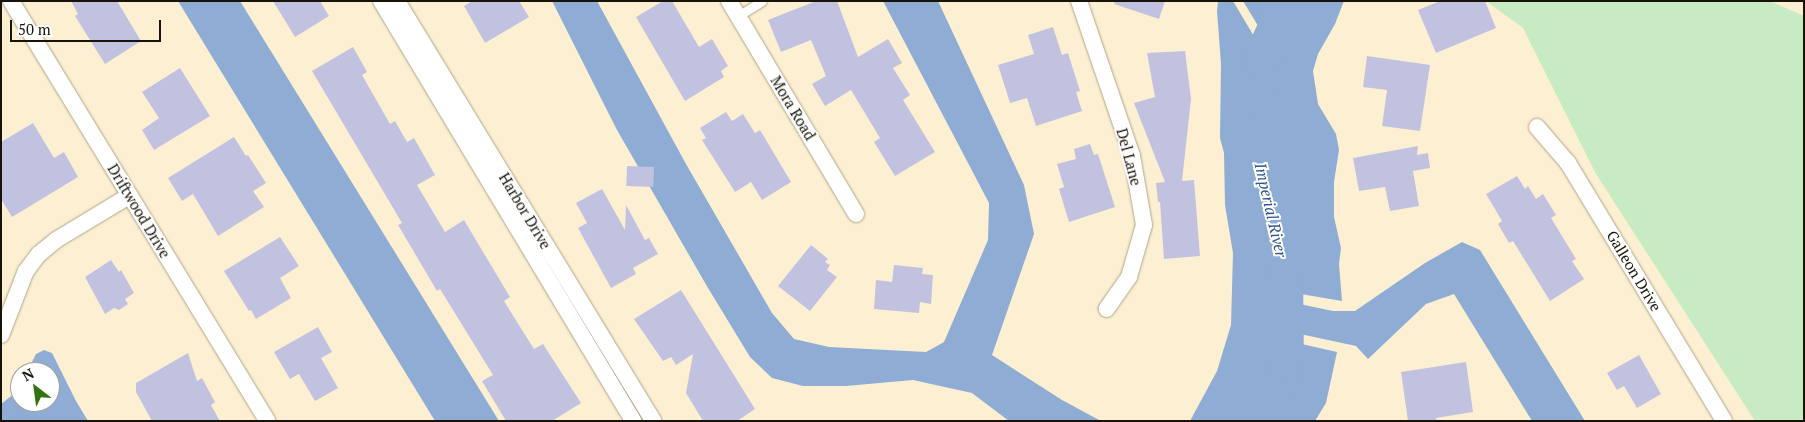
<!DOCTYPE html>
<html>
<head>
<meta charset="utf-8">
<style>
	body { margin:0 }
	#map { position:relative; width:1805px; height:422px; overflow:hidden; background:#fdf0d2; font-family:"PT Serif",serif }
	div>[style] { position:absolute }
	.green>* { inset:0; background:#c9ebc3 }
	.water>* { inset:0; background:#8facd4 }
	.river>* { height:36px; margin:-18px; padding:0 18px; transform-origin:18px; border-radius:18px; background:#8facd4 }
	.building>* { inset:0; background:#c1c2e0; transform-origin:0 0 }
	.roads { filter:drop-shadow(0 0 1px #b0a488) drop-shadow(0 0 1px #b0a488) }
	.lane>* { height:9px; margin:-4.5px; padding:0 4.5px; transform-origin:4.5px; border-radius:4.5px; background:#fff }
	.street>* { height:16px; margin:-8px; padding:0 8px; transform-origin:8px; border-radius:8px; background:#fff }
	span { translate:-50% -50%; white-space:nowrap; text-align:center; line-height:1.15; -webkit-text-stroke:4px #fff; paint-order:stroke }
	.street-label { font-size:15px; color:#181309 }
	.water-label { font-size:16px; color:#2f5489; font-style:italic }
	.frame { position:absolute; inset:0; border:2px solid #181309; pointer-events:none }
	.north { position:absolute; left:10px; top:362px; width:50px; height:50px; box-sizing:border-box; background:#fff; border:1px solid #a3a19d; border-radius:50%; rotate:330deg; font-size:14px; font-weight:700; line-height:20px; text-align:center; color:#181309 }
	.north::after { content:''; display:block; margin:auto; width:18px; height:22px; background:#32730e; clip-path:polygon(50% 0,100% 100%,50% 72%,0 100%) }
	.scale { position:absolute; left:10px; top:20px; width:151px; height:22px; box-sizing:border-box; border:2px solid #181309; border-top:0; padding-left:6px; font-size:15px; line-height:18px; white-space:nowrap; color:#181309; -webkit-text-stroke:4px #fff; paint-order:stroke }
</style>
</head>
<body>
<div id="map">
	<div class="green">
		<div style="clip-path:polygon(1486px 1px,1770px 1px,1804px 16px,1804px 421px,1755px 421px,1596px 174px,1523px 28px)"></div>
	</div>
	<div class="water">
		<div style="clip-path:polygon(178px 1px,240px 1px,499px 421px,435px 421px)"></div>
		<div style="clip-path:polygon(552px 1px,597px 1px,686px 164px,772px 313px,794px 339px,829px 347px,926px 352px,944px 342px,988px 240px,989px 203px,883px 1px,938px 1px,1024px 185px,1034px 234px,992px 355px,1062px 400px,1101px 421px,1009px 421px,972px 393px,913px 380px,846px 386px,803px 386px,772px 378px,750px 357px,708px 288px,617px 130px)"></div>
		<div style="clip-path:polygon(1218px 1px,1233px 1px,1261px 48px,1268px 54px,1278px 49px,1298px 1px,1344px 1px,1335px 24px,1318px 54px,1313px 71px,1318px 104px,1336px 134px,1339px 150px,1334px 182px,1334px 217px,1341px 248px,1339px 264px,1342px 301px,1283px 291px,1278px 294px,1276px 300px,1276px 331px,1280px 339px,1337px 352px,1326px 403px,1315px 421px,1190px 421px,1217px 371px,1231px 325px,1233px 253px,1225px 205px,1224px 153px,1220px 138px,1221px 64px,1217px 11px)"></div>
		<div style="clip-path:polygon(1243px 1px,1288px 1px,1269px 44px)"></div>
		<div style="clip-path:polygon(1462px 242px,1480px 250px,1585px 421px,1532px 421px,1454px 294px,1426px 304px,1368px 359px,1356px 346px,1286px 331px,1285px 301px,1333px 311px,1355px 311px,1425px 263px)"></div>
		<div style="clip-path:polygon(44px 350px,52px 353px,76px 401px,88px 421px,1px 421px,1px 404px,15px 393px,20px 385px,20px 402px,50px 402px,50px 372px,27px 372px,36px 354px)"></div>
	</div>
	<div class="river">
		<div style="left:1260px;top:101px;width:41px;rotate:-88.6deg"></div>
		<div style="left:1261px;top:60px;width:65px;rotate:-65.4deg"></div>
		<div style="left:1265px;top:421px;width:59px;rotate:-69.1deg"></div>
		<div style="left:1286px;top:366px;width:98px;rotate:-90.6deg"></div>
		<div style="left:1285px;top:268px;width:27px;rotate:-105deg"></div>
	</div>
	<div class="building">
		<div style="clip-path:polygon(71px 1px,117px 1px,141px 41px,105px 64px,75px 16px,78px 14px)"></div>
		<div style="clip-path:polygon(273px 1px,320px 1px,329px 16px,295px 37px)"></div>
		<div style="clip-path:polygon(472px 1px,519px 1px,529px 17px,485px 43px,464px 6px)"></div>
		<div style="clip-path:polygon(663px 1px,672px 1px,699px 47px,712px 39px,728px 66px,721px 71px,724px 77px,685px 101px,636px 17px)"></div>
		<div style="clip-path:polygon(816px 1px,837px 1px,858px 57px,888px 39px,902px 63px,893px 68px,910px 95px,903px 100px,935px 152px,895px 176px,874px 142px,880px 138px,851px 90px,825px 106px,812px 84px,826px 76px,811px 40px,781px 52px,768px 20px)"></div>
		<div style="clip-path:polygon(1115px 1px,1165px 1px,1159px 19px,1114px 4px)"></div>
		<div style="clip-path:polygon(1440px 1px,1485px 1px,1496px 28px,1436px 53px,1418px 10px)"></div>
		<div style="clip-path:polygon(1053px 27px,1062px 55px,1068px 53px,1080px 91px,1076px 92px,1082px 111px,1036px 126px,1027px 98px,1010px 103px,998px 65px,1034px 54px,1028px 35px)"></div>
		<div style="clip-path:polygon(353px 47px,367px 72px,362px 75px,390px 124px,395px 121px,407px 142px,414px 138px,435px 175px,417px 185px,445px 232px,464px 220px,510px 297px,504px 301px,534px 349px,543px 344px,581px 403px,552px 421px,506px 421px,482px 381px,493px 375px,440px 289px,437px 291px,398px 225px,402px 223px,312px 71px)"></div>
		<div style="clip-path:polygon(1185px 51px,1191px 99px,1182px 181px,1194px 180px,1200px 256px,1164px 259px,1160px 202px,1158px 202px,1156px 183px,1165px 182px,1134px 103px,1155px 97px,1147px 53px)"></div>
		<div style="clip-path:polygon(1367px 56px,1430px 65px,1420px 131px,1382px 126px,1387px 90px,1363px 87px)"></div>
		<div style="clip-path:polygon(180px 68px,210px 116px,154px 150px,142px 130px,159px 118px,142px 92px)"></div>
		<div style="clip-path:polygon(726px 112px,732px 121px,743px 114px,755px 133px,760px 130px,791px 182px,762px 200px,751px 182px,735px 192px,702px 140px,706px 138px,700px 128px)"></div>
		<div style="clip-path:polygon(33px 123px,54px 158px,64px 152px,78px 177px,12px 217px,1px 199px,1px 142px)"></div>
		<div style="clip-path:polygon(234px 137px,246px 156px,248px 155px,266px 183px,253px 191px,264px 207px,218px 236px,193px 194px,182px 201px,168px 178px)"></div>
		<div style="clip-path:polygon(1090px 144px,1094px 155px,1098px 154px,1115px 207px,1069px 222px,1059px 189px,1064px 187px,1057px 164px,1076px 159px,1074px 149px)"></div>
		<div style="clip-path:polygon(1418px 146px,1417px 155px,1428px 153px,1430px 168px,1413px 171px,1419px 206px,1390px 211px,1385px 187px,1359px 191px,1353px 158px)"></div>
		<div style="left:627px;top:166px;width:27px;height:20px;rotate:2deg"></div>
		<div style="clip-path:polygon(1517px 176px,1525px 189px,1528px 186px,1536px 199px,1543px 194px,1556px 215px,1551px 218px,1576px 259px,1572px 261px,1584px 279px,1550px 301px,1513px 241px,1509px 243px,1498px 224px,1502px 221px,1486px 194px)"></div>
		<div style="clip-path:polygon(602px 189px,625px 230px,626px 205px,645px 240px,649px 238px,658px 254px,633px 268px,636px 274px,611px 288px,578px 228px,587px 223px,576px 203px)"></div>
		<div style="clip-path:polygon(280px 237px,299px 266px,280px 278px,291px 298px,256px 319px,251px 310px,249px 311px,224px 271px)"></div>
		<div style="clip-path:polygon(811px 245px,828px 259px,825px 262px,830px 265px,827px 270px,837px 277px,810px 311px,778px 286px)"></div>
		<div style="clip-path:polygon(111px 260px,119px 272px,121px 270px,134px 293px,125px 299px,128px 304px,119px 310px,114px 308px,105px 314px,85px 277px)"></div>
		<div style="clip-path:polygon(894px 265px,923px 268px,922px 274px,933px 275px,931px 304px,920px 302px,919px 313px,874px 309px,876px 280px,892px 282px)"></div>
		<div style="clip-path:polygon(681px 290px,755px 409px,737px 421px,703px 421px,686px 393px,693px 354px,676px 365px,671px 357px,663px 361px,634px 319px)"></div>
		<div style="clip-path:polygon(318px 327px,332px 352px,321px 358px,338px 388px,315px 401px,299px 374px,290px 379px,274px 352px)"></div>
		<div style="clip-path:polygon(188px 353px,197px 381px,202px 378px,215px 402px,211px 405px,220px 421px,152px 421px,136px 392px,136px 383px)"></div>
		<div style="clip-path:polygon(1639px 355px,1661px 394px,1637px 408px,1624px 386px,1617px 390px,1607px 373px)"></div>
		<div style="clip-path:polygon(1466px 362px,1473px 412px,1436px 418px,1437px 421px,1408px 421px,1401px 372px)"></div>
	</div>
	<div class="roads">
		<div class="lane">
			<div style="left:738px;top:16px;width:28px;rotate:-32deg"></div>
		</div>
		<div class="street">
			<div style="left:11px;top:1px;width:492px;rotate:58.6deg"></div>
			<div style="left:381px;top:1px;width:490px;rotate:59deg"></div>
			<div style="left:397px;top:1px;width:492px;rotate:58.6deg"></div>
			<div style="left:729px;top:1px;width:248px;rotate:59.2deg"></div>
			<div style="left:1079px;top:1px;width:164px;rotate:71.1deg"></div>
			<div style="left:1132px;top:156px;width:70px;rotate:80.1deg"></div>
			<div style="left:1144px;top:225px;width:54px;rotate:106.1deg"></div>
			<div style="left:1129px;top:277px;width:39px;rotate:125deg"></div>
			<div style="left:1537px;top:127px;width:48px;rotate:49.3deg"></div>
			<div style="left:1568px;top:163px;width:301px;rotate:58.8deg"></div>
			<div style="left:1px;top:335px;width:69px;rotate:-68.7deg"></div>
			<div style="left:26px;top:271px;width:21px;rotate:-53deg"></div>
			<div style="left:39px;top:254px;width:22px;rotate:-39deg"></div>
			<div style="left:56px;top:240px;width:85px;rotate:-31.1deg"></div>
		</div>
	</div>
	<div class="street-label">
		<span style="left:793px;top:108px;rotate:59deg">Mora Road</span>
		<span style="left:1129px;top:157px;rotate:75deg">Del Lane</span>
		<span style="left:139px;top:211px;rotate:59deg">Driftwood Drive</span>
		<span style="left:525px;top:211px;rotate:59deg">Harbor Drive</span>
		<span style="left:1634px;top:271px;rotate:59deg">Galleon Drive</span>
	</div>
	<div class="water-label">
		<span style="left:1271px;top:210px;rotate:77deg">Imperial River</span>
	</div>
	<div class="frame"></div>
	<div class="north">N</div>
	<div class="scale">50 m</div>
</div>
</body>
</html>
